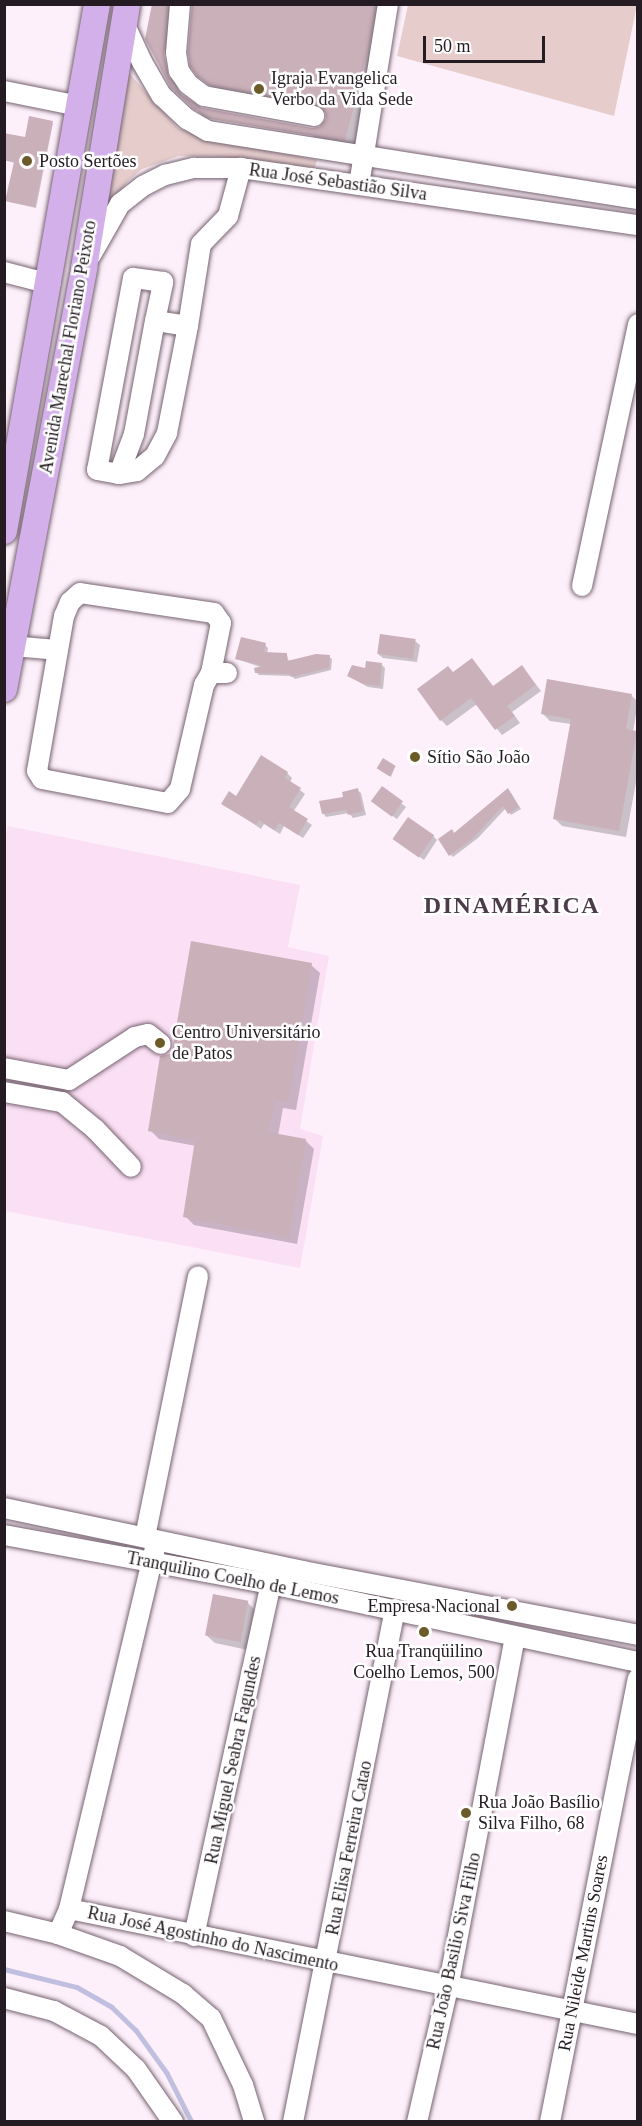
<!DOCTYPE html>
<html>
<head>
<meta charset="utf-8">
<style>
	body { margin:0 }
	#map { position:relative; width:642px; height:2126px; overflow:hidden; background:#fdf0fa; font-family:Georgia,serif }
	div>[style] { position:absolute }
	.built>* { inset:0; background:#fbdff4 }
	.green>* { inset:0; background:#e6cdcc }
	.shadow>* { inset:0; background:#0003 }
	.stream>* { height:4.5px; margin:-2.25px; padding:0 2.25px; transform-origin:2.25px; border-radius:2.25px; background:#c0bfdf }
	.building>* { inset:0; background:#cab0b8; transform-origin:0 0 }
	.roads { filter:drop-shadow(0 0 2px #766371) drop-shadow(0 0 2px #766371) }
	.minor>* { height:20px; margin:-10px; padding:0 10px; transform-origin:10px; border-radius:10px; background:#fff }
	.major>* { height:26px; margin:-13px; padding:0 13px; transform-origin:13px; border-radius:13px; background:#d4b0eb }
	.dots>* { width:16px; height:16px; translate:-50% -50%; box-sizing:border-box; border:3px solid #fff; border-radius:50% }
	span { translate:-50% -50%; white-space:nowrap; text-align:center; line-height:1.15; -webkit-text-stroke:5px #fff; paint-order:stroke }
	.poi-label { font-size:18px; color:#241c22 }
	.left { translate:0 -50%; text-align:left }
	.right { translate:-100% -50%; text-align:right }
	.street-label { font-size:18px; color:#241c22 }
	.district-label { font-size:24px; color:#4c3b49; font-weight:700; letter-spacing:1.5px }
	.frame { position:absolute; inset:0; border:6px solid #241c22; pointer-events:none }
	.scale { position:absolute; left:423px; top:36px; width:122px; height:27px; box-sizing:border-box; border:3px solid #241c22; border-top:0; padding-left:8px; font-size:18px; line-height:21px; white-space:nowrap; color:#241c22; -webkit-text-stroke:4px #fff; paint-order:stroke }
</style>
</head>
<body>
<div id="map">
	<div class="built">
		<div style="clip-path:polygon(8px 826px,300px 885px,288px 947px,329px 956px,300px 1129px,323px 1136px,300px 1268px,5px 1211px,4px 843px)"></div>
	</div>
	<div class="green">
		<div style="clip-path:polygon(408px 5px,637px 5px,614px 116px,397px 56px)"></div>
		<div style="clip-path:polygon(128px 72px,178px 128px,211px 140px,317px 160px,314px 170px,224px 157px,179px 156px,142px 169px,128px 181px,103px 213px)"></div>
	</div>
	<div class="shadow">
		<div style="clip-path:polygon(evenodd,153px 4px,180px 4px,172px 65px,177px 88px,185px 99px,196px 107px,312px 129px,324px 125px,327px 112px,219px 93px,198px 75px,192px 4px,389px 4px,354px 148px,222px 128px,210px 121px,313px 137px,313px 134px,205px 118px,173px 87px,146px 39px,153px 4px,164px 47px,171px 80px,167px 76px,161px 48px,164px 47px)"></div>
		<div style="clip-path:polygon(53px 123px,36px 208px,9px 202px,15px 163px,4px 160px,4px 134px,26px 139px)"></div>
		<div style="clip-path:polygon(415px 641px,420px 645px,417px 662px,383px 658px,378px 654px)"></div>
		<div style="clip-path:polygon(265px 645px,268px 648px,267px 654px,287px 655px,289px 662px,329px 657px,332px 659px,331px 670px,295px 679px,292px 676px,259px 675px,256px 672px,263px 668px,237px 659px)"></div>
		<div style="clip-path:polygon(382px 665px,385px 668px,383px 689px,368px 687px,349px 676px)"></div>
		<div style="clip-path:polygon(527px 673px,541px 691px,512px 712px,520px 723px,502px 735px,477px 704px,447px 726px,441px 720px,453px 674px,494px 688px)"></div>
		<div style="clip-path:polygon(631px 695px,638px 702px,633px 732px,638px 735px,638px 771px,626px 837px,562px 826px,554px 818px,571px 724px,550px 721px,543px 714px)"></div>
		<div style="clip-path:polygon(262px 757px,287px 773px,292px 778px,290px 782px,305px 794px,293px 812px,312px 825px,303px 838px,284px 826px,280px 834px,264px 824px,261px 829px,223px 803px,237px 798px)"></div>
		<div style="clip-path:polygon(395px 767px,391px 777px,380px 770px)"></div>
		<div style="clip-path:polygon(382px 789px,406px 807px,397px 819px,377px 805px)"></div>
		<div style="clip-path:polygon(357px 790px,361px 793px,366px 815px,353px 818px,349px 813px,326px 817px,323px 813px)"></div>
		<div style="clip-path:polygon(511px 793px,521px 809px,511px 815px,506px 808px,478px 838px,453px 857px,451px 855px,455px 834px)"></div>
		<div style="clip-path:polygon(433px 836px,437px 840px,424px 860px,395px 840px)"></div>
		<div style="clip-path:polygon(311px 965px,320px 973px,296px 1110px,283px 1108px,278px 1136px,305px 1140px,314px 1149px,297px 1244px,194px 1225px,185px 1216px,196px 1146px,159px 1139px,150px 1130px,171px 1055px)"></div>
		<div style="clip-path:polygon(247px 1602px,256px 1611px,248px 1650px,215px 1643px,206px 1635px)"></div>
	</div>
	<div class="stream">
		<div style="left:4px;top:1969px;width:75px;rotate:13.9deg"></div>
		<div style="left:77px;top:1987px;width:40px;rotate:29.7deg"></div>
		<div style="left:112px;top:2007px;width:33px;rotate:44deg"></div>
		<div style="left:136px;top:2030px;width:53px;rotate:54.2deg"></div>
		<div style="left:167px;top:2073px;width:55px;rotate:63deg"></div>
	</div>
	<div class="building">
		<div style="clip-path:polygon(152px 4px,168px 4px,164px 55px,169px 77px,181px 94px,202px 108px,312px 128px,319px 127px,326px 119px,325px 111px,317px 104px,209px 85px,197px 76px,190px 66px,188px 52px,192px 4px,376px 4px,370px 43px,345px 141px,212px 119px,194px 109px,171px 88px,145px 39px)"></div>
		<div style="clip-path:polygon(29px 116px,53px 121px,35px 207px,5px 201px,14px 162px,4px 160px,4px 133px,25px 137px)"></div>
		<div style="left:380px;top:634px;width:36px;height:20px;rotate:8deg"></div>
		<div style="clip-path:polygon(241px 637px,266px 643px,264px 652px,287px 653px,287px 661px,316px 654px,330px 655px,329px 668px,291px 677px,290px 674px,255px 673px,254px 668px,263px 666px,235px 659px)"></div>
		<div style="clip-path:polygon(472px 658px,493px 686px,522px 665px,536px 685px,507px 706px,515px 716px,495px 730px,471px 698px,440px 721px,417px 689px,448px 666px,453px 672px)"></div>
		<div style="clip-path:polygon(366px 661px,382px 663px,380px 686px,363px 684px,347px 676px,352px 665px,365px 668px)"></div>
		<div style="clip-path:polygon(547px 679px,632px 694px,626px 729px,637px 731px,619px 831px,553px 819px,571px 719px,541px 714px)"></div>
		<div style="clip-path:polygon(261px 755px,288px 772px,285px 778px,301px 788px,289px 807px,308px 819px,298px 835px,279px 823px,274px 830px,259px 820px,256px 825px,221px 804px,229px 791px,236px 796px)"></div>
		<div style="left:383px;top:758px;width:15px;height:12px;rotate:32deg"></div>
		<div style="left:382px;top:786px;width:26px;height:19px;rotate:36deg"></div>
		<div style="clip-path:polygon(358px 788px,363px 811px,348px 815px,346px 810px,322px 814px,319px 801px,343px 797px,342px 792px)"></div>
		<div style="clip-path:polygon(508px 788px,519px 807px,508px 814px,503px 806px,471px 840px,449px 856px,438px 839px,452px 829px,454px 833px)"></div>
		<div style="left:408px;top:817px;width:32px;height:27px;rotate:35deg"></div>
		<div style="clip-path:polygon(191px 941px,312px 963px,288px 1102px,275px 1100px,268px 1132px,306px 1139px,289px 1237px,183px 1217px,195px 1140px,148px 1131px,160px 1056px,170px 1054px,173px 1046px)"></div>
		<div style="left:213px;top:1594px;width:36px;height:42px;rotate:11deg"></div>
	</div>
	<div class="roads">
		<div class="minor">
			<div style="left:180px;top:4px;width:49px;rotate:94.7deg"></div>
			<div style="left:176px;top:53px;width:18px;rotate:81deg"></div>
			<div style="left:179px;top:71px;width:16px;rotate:55deg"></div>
			<div style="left:188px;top:84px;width:20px;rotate:37deg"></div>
			<div style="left:204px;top:96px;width:112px;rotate:10.3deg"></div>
			<div style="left:124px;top:23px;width:43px;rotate:65.2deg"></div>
			<div style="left:142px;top:62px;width:39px;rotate:60deg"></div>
			<div style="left:162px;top:96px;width:34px;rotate:43deg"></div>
			<div style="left:187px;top:119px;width:24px;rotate:30deg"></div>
			<div style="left:208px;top:131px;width:435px;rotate:9deg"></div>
			<div style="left:4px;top:91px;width:76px;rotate:11.3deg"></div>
			<div style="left:359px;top:185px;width:183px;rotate:-80.9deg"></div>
			<div style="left:91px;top:255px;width:59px;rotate:-60.4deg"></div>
			<div style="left:120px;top:204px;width:29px;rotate:-38deg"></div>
			<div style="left:143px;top:186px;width:25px;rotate:-27deg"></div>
			<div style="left:165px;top:175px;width:30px;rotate:-14deg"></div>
			<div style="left:194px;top:168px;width:47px"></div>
			<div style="left:241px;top:168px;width:401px;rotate:8.2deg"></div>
			<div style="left:4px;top:272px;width:48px;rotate:14.6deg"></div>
			<div style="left:188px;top:326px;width:33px;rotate:-171deg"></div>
			<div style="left:155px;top:321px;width:40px;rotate:-78deg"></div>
			<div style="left:163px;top:282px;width:30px;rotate:-172deg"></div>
			<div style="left:133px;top:278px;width:195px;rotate:100.6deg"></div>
			<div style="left:97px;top:470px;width:22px;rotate:10deg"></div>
			<div style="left:119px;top:474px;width:18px;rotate:-9deg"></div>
			<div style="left:137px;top:471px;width:23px;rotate:-40deg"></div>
			<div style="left:155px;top:456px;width:26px;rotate:-62deg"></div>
			<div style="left:167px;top:433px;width:109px;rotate:-78.9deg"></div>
			<div style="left:188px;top:326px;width:83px;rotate:-81deg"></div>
			<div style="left:201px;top:244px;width:39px;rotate:-46deg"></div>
			<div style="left:228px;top:216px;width:50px;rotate:-74.8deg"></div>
			<div style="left:119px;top:474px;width:43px;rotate:-69.4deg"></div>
			<div style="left:134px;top:434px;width:115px;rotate:-79.5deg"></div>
			<div style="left:582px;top:586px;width:268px;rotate:-77.9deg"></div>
			<div style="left:12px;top:646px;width:46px;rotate:5deg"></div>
			<div style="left:211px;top:673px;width:51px;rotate:-78.7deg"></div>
			<div style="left:221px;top:623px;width:12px;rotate:-125deg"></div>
			<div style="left:214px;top:613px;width:135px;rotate:-171.5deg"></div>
			<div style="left:80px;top:593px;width:13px;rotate:138deg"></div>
			<div style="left:70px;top:602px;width:15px;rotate:113deg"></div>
			<div style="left:64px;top:616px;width:157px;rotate:99.9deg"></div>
			<div style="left:37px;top:771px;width:9px;rotate:58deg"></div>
			<div style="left:42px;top:779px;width:128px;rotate:10.8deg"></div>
			<div style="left:168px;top:803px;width:18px;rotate:-49deg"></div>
			<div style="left:180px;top:789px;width:107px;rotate:-77deg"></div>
			<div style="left:204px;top:685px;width:14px;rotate:-60deg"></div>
			<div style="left:211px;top:673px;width:16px"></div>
			<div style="left:4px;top:1068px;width:66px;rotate:10.5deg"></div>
			<div style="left:69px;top:1080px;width:79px;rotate:-33.1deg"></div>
			<div style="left:135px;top:1037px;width:13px;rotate:-13deg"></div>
			<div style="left:148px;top:1034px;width:16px;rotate:38deg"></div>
			<div style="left:4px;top:1092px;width:59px;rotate:9.8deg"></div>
			<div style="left:62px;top:1102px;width:43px;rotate:39.3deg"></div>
			<div style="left:95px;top:1129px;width:52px;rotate:46.5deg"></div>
			<div style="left:4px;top:1508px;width:306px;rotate:11.9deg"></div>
			<div style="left:303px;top:1571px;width:341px;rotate:10.8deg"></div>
			<div style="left:4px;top:1535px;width:271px;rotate:10.4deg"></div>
			<div style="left:271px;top:1584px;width:375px;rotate:12deg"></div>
			<div style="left:145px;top:1537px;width:266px;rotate:-78.5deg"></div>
			<div style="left:69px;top:1909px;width:581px;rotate:11.43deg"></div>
			<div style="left:4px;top:1921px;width:56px;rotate:13.5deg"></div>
			<div style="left:58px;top:1934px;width:66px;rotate:19.5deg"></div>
			<div style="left:120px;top:1956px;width:74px;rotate:31.1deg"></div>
			<div style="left:183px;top:1994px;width:37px;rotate:41deg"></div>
			<div style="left:211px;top:2018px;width:74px;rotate:64.5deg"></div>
			<div style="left:243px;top:2085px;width:39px;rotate:73deg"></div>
			<div style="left:58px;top:1934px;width:27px;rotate:-66deg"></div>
			<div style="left:69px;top:1909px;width:371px;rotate:-76.6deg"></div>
			<div style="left:194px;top:1936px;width:360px;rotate:-77.7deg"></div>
			<div style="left:4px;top:1998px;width:52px;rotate:14.6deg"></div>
			<div style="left:54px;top:2011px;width:53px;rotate:28deg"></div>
			<div style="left:101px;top:2036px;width:48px;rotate:43.3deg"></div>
			<div style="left:136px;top:2069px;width:65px;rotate:55.1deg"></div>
			<div style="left:293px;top:2122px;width:523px;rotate:-78.75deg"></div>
			<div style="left:417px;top:2122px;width:138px;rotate:-77deg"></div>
			<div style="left:448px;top:1988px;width:357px;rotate:-79.2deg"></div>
			<div style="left:550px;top:2122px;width:452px;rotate:-78.8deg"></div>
		</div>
		<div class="major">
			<div style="left:4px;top:531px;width:535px;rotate:-79.99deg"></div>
			<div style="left:4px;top:689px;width:429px;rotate:-79.2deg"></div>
			<div style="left:84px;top:268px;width:267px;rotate:-80.7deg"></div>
		</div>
	</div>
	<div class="dots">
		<div style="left:259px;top:89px;background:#6a5b28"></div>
		<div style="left:27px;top:161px;background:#6a5b28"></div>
		<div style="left:415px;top:757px;background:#6a5b28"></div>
		<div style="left:160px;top:1043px;background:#6a5b28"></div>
		<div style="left:512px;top:1606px;background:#6a5b28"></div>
		<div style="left:424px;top:1632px;background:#6a5b28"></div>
		<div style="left:466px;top:1813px;background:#6a5b28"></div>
	</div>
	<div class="poi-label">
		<span class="left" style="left:271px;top:89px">Igraja Evangelica<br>Verbo da Vida Sede</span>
		<span class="left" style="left:39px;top:161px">Posto Sertões</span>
		<span class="left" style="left:427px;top:757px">Sítio São João</span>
		<span class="left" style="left:172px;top:1043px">Centro Universitário<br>de Patos</span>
		<span class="right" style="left:500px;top:1606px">Empresa Nacional</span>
		<span style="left:424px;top:1662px">Rua Tranqüilino<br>Coelho Lemos, 500</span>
		<span class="left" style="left:478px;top:1813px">Rua João Basílio<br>Silva Filho, 68</span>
	</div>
	<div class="street-label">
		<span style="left:338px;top:182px;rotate:8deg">Rua José Sebastião Silva</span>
		<span style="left:68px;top:347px;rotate:-80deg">Avenida Marechal Floriano Peixoto</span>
		<span style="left:233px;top:1578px;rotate:11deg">Tranquilino Coelho de Lemos</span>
		<span style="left:233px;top:1760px;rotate:-78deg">Rua Miguel Seabra Fagundes</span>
		<span style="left:349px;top:1848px;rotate:-79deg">Rua Elisa Ferreira Catao</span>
		<span style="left:213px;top:1939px;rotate:12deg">Rua José Agostinho do Nascimento</span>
		<span style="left:454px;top:1951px;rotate:-78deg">Rua João Basilio Siva Filho</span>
		<span style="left:583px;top:1953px;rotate:-79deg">Rua Nileide Martins Soares</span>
	</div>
	<div class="district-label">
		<span style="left:512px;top:906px">DINAMÉRICA</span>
	</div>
	<div class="frame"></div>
	<div class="scale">50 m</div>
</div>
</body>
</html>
